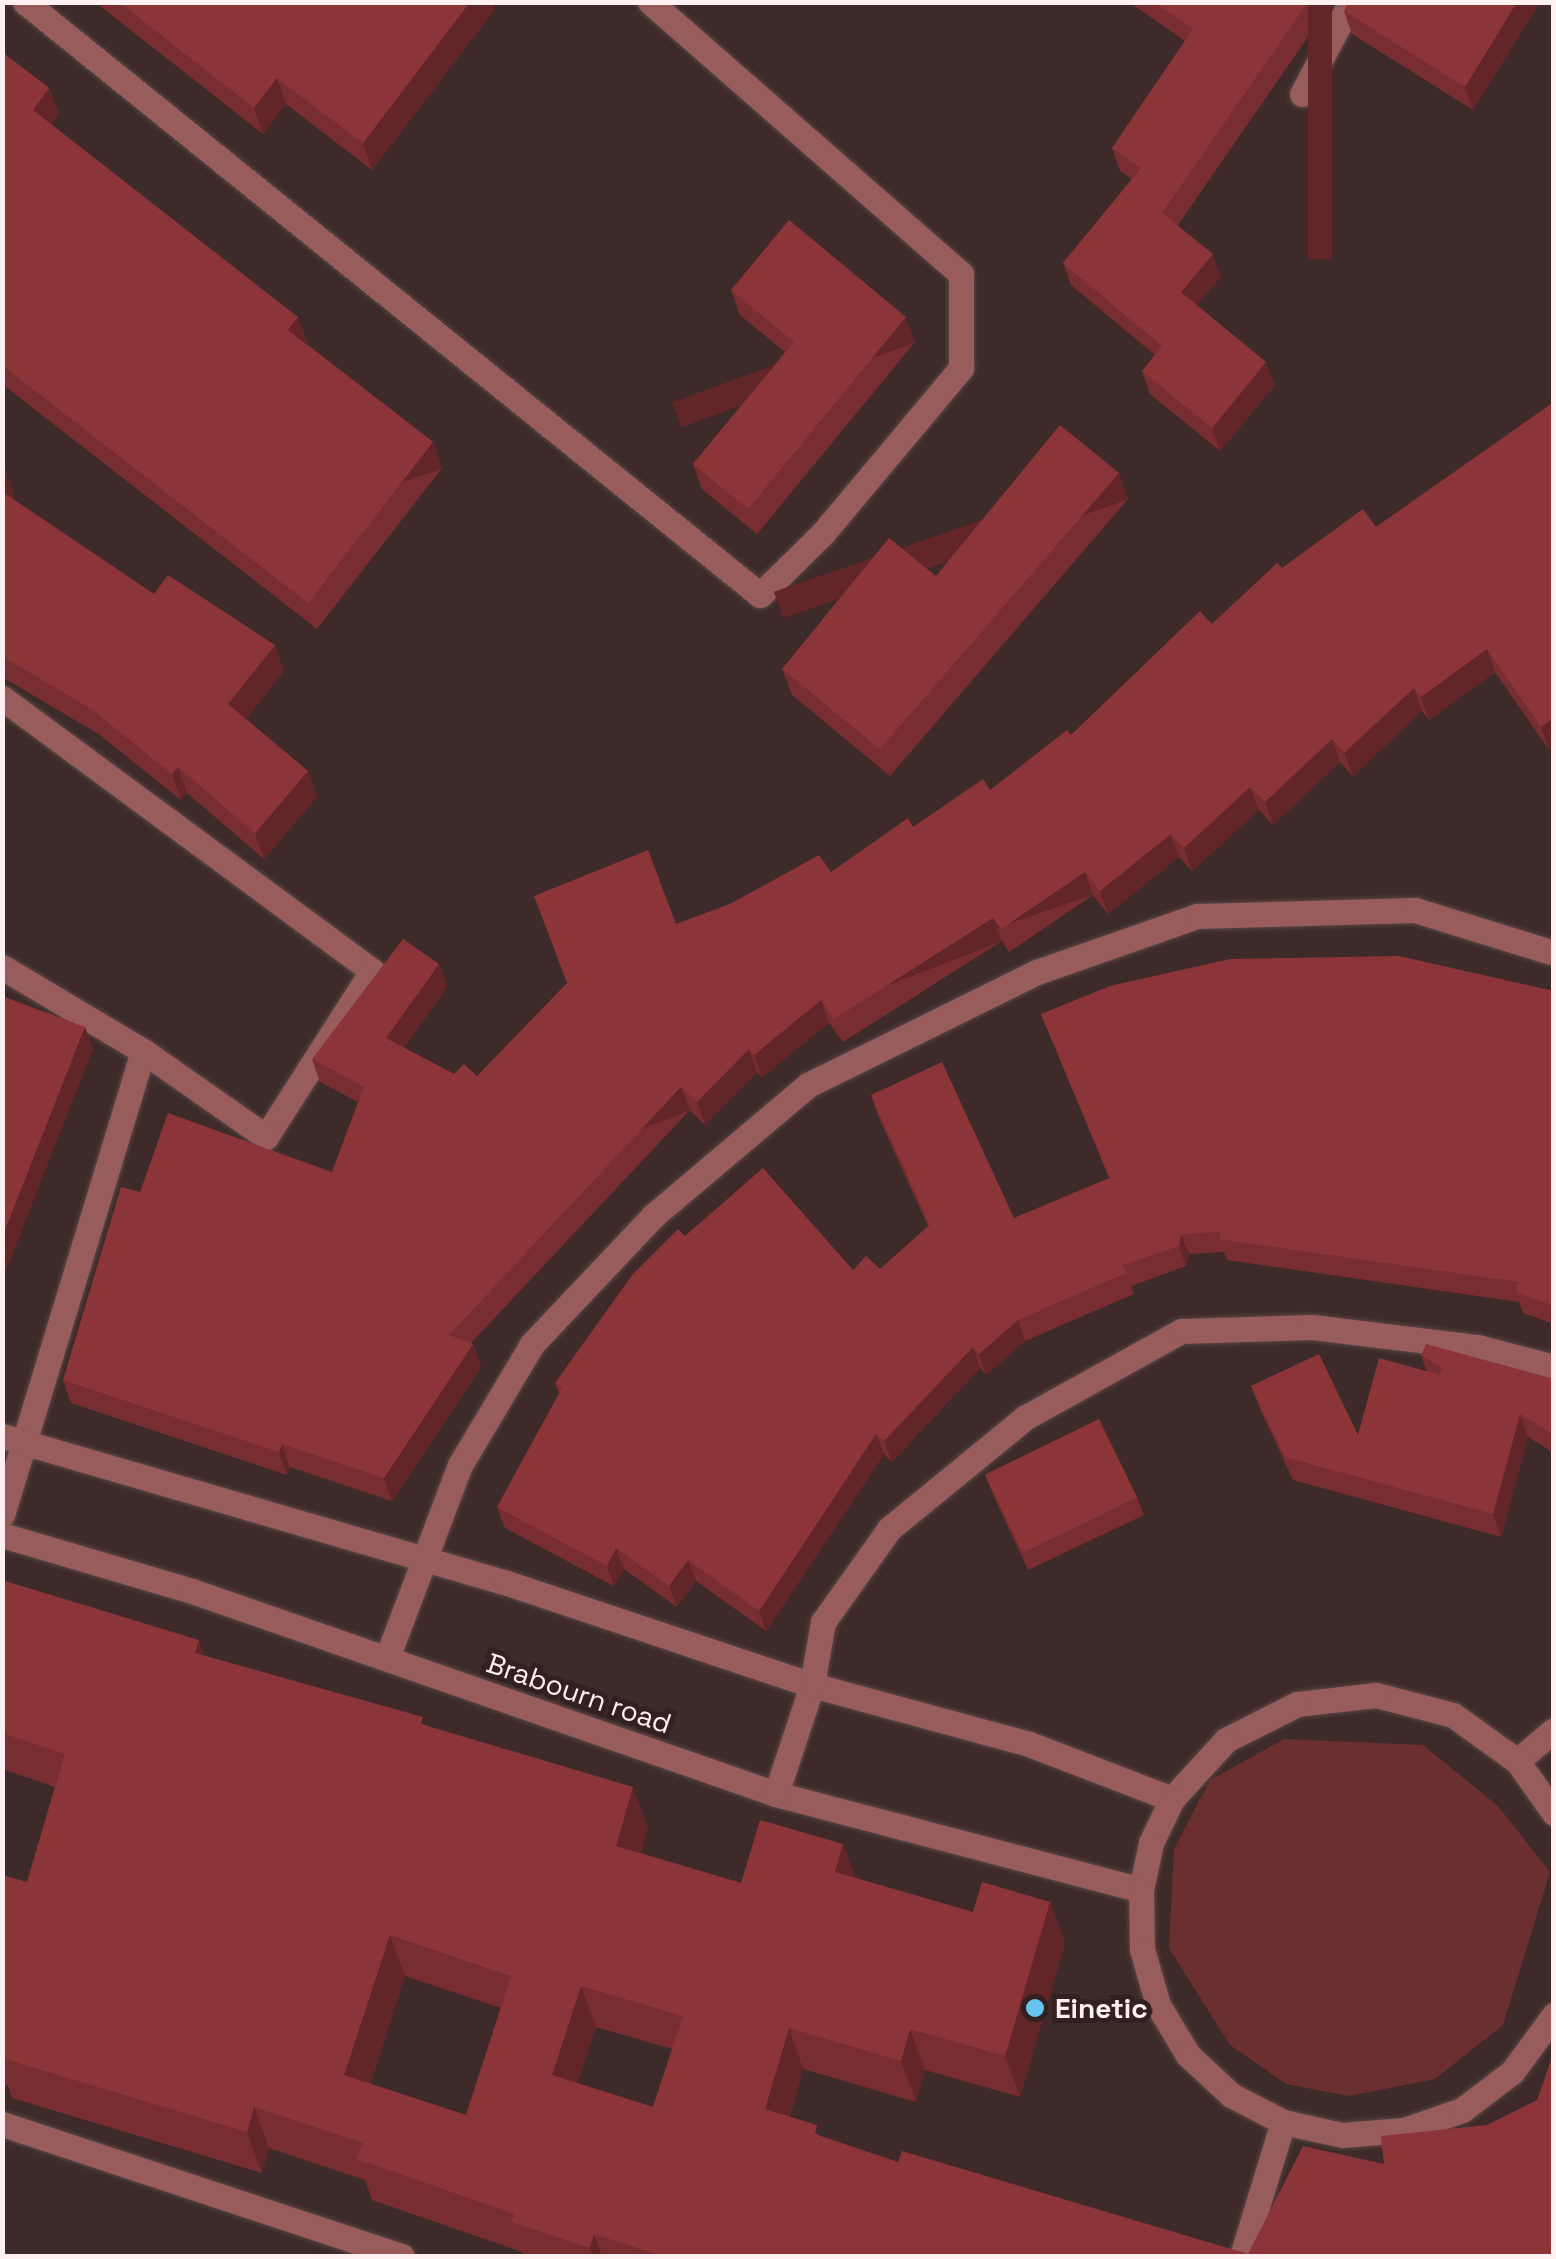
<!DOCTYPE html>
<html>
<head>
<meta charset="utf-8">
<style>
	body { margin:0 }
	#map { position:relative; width:1556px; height:2259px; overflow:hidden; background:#3d2a29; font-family:"Space Grotesk",sans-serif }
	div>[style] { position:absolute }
	.green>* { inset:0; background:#6c2f30 }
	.roads { filter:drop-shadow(0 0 2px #584645) drop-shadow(0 0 2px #584645) }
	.minor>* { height:25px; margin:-12.5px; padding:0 12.5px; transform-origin:12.5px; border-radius:12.5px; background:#985c5b }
	.wall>* { inset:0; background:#782e31 }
	.shaded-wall>* { inset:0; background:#622528; transform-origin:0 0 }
	.building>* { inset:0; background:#8c3539; transform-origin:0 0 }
	.dots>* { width:28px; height:28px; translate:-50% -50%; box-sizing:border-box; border:5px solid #332020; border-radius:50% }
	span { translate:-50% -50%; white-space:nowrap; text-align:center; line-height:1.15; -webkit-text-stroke:10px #332020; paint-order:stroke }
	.street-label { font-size:28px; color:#fff1f1 }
	.poi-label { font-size:28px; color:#fff1f1; font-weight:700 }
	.left { translate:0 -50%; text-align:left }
	.frame { position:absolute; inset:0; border:5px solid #fff1f1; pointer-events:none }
</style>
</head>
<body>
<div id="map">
	<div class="green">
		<div style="clip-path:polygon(1284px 1739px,1423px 1745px,1498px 1806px,1550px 1872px,1503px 2025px,1435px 2079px,1349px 2096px,1286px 2084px,1230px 2045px,1169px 1948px,1174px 1849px,1210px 1780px)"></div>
	</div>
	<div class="roads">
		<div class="minor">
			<div style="left:25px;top:2px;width:944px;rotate:38.9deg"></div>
			<div style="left:760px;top:595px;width:90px;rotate:-44.5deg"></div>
			<div style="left:824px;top:532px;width:214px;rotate:-50.1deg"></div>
			<div style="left:961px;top:368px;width:94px;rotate:-90deg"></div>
			<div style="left:961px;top:274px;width:413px;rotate:-138.8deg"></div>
			<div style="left:1302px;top:94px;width:104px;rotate:-62deg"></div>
			<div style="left:2px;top:698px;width:460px;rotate:36.4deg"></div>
			<div style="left:372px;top:971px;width:197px;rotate:122.6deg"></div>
			<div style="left:266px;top:1137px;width:150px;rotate:-145deg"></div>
			<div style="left:2px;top:967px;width:164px;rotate:30.8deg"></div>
			<div style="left:143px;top:1051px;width:484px;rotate:106.9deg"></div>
			<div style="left:2px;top:1436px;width:526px;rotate:16.23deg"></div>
			<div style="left:507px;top:1583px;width:322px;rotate:18.5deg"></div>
			<div style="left:812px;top:1685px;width:225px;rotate:15.2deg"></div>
			<div style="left:1029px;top:1744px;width:153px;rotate:21deg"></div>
			<div style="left:2px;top:1535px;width:198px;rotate:16.4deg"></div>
			<div style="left:192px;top:1591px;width:618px;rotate:19.17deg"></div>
			<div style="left:776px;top:1794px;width:377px;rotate:14.7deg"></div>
			<div style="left:387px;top:1658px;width:206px;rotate:-69.3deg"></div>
			<div style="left:460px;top:1465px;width:141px;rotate:-59.2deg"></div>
			<div style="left:532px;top:1344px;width:176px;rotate:-46.6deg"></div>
			<div style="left:653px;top:1216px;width:203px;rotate:-40.2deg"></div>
			<div style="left:808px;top:1085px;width:255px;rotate:-26.3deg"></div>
			<div style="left:1037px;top:972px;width:170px;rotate:-19.3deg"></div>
			<div style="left:1197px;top:916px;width:218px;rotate:-1.6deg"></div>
			<div style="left:1415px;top:910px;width:145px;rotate:17.2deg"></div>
			<div style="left:1517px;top:1761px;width:48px;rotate:-40deg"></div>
			<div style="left:776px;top:1794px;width:115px;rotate:-71.7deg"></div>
			<div style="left:812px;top:1685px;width:64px;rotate:-80.1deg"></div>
			<div style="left:823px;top:1622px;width:114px;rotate:-54.6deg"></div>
			<div style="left:889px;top:1529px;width:177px;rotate:-39.3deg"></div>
			<div style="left:1026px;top:1417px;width:177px;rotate:-29deg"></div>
			<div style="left:1181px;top:1331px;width:131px;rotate:-1.7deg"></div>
			<div style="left:1312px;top:1327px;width:167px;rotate:6.9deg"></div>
			<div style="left:1478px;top:1347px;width:79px;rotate:14.7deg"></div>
			<div style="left:1554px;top:1813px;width:64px;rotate:-125.4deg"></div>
			<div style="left:1517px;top:1761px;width:79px;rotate:-144.3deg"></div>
			<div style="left:1453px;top:1715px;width:80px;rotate:-165.4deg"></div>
			<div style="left:1376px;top:1695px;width:80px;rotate:173.5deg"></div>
			<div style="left:1297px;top:1704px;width:80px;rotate:153.1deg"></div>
			<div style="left:1226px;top:1740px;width:80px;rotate:132.5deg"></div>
			<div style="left:1172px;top:1799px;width:49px;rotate:115.5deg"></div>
			<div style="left:1151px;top:1843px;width:48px;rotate:102deg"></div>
			<div style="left:1141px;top:1890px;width:59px;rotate:89deg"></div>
			<div style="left:1142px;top:1949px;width:58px;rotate:74.1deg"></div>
			<div style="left:1158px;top:2005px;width:58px;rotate:59deg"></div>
			<div style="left:1188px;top:2055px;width:59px;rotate:42.9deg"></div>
			<div style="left:1231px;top:2095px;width:59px;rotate:27.4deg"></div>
			<div style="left:1283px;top:2122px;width:60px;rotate:12.4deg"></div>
			<div style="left:1342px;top:2135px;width:62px;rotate:-4.6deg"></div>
			<div style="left:1404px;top:2130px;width:61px;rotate:-19deg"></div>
			<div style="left:1462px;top:2110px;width:63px;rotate:-37.2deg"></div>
			<div style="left:1512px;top:2072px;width:71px;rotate:-53.6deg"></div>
			<div style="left:2px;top:2124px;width:421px;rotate:18.3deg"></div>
			<div style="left:1242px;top:2256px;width:140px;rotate:-73deg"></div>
		</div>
	</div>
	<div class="wall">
		<div style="clip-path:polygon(95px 2px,492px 2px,495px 9px,372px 170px,286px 104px,263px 134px)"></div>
		<div style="clip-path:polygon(1129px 2px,1332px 2px,1178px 225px,1221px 277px,1197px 305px,1275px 385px,1220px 451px,1150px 394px,1142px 371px,1155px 355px,1071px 285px,1063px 263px,1132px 179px,1120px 171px,1112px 148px,1185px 41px)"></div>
		<div style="clip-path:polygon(1540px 2px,1473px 110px,1352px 34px,1344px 11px)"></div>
		<div style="clip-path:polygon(2px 52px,49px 88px,59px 114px,51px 124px,308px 343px,307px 344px,433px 442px,442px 468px,317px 629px,2px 384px)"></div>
		<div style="clip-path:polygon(731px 290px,915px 342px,757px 534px,702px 489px,693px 464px,785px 352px,740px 315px)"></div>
		<div style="clip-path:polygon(1554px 402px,1549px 750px,1495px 672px,1429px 720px,1422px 711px,1353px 776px,1340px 762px,1273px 825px,1259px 810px,1192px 871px,1179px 857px,1108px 914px,1093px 895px,1009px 952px,1002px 941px,843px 1042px,829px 1023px,762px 1077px,757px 1072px,705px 1125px,690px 1110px,471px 1343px,473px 1344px,481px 1367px,392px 1501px,290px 1467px,287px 1475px,71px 1403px,63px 1380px,140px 1192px,332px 1172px,358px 1102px,320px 1082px,312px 1059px,439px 964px,447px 987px,404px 1048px,454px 1074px,477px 1076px,676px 924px,831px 872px,913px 827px,990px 790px,1071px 735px,1282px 568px,1376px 527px)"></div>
		<div style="clip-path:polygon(2px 466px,14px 494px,12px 498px,154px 594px,275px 645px,284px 671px,246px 719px,308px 771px,317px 797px,264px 859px,187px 793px,181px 800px,100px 735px,2px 677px)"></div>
		<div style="clip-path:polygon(1119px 473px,1128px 499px,890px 776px,792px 695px,782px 669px,936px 576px)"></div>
		<div style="clip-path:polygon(1554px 991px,1554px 1324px,1523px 1313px,1519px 1302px,1227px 1260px,1224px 1252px,1189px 1254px,1186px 1266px,1131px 1286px,1134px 1294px,1025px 1341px,986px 1375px,980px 1368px,892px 1462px,884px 1454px,766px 1631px,696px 1581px,677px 1607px,624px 1569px,614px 1586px,505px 1528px,497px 1507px,559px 1394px,555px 1383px,685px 1236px,853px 1270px,880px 1269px,928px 1226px,878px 1116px,871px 1095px,1014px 1218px,1109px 1178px,1041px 1014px)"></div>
		<div style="clip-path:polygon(1421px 1355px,1554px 1379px,1554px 1453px,1528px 1437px,1501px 1537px,1293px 1480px,1260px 1409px,1251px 1386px,1358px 1435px,1427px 1372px)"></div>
		<div style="clip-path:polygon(985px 1474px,1137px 1497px,1144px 1515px,1028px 1570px,992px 1492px)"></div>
		<div style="clip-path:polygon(evenodd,2px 1580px,205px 1656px,426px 1725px,648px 1828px,640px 1853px,741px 1883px,855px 1878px,973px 1912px,1050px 1902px,1065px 1943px,1020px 2097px,925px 2070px,916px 2102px,803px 2069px,790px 2116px,822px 2137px,898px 2162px,1248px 2254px,1554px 2256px,524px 2256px,522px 2252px,372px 2200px,365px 2180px,269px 2148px,262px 2173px,12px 2098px,8px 2086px,2px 2085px,2px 1875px,27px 1882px,55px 1787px,2px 1769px,2px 1580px,405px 1976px,501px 2008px,466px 2115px,370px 2084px,405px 1976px,2px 1580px,596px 2027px,672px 2049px,653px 2107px,577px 2083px,596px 2027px)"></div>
	</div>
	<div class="shaded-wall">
		<div style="clip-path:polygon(470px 2px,492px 2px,495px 9px,372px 170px,363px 143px)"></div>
		<div style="left:1308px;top:2px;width:24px;height:257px"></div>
		<div style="clip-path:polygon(1517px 2px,1540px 2px,1473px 110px,1465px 87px)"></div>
		<div style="clip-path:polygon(277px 78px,286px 104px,263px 134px,254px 108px)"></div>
		<div style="clip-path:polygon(49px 88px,59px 114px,42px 136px,33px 110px)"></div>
		<div style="clip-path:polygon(1213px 254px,1221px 277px,1189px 314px,1181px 292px)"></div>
		<div style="clip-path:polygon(298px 317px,308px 343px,298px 356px,288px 330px)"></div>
		<div style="left:906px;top:317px;width:27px;height:249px;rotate:70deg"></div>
		<div style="clip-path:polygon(1266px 362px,1275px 385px,1220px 451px,1212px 428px)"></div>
		<div style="left:433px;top:442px;width:28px;height:204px;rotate:71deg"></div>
		<div style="clip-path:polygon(5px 468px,14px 494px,2px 512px,2px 472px)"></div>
		<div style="left:1119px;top:473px;width:28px;height:365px;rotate:71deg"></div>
		<div style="clip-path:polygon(275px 645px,284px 671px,237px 730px,228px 704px)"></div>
		<div style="clip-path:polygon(1487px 649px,1495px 672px,1429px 720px,1421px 697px)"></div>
		<div style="clip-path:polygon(1414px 688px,1422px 711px,1353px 776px,1344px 753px)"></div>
		<div style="clip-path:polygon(1554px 718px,1554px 746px,1549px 750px,1541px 727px)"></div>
		<div style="clip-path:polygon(1332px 739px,1340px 762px,1273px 825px,1265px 802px)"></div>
		<div style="clip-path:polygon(178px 767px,187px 793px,181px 800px,172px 774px)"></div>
		<div style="clip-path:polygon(308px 771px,317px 797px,264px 859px,255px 833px)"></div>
		<div style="clip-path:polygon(1250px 787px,1259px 810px,1192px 871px,1184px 848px)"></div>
		<div style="clip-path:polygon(1171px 834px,1179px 857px,1108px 914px,1100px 891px)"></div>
		<div style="left:1085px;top:872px;width:24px;height:102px;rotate:71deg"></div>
		<div style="left:993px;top:918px;width:25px;height:188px;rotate:69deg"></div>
		<div style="clip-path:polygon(439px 964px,447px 987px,395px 1061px,386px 1038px)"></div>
		<div style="clip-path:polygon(821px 1000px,829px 1023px,762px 1077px,754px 1055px)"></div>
		<div style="clip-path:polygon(85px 1027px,93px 1049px,2px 1281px,2px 1238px)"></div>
		<div style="clip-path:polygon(749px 1049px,757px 1072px,705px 1125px,697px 1102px)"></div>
		<div style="left:681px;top:1087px;width:25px;height:340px;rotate:69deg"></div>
		<div style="clip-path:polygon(1181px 1234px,1189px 1254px,1186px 1266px,1179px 1246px)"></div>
		<div style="clip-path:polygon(1018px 1320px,1025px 1341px,986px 1375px,979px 1354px)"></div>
		<div style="clip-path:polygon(473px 1344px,481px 1367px,392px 1501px,384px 1478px)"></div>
		<div style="clip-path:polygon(973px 1347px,980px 1368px,892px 1462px,884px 1441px)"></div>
		<div style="clip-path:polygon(1520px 1414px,1528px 1437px,1501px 1537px,1493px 1514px)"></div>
		<div style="clip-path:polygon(876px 1434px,884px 1454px,766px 1631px,759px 1611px)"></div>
		<div style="clip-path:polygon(282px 1444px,290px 1467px,287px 1475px,279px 1452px)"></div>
		<div style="clip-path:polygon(616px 1548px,624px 1569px,614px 1586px,607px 1566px)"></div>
		<div style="clip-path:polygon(688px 1560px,696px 1581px,677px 1607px,669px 1586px)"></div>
		<div style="clip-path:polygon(199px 1640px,214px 1681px,195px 1653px)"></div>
		<div style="clip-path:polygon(633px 1787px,648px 1828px,631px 1887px,616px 1846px)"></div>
		<div style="clip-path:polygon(843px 1844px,858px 1884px,835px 1872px)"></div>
		<div style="clip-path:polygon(1050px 1902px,1065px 1943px,1020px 2097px,1005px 2056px)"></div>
		<div style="clip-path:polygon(390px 1935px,405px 1976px,359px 2116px,344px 2075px)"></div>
		<div style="clip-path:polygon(581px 1986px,596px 2027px,566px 2116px,552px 2075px)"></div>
		<div style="clip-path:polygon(789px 2028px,803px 2069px,780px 2149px,765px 2109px)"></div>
		<div style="clip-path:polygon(910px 2029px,925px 2070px,916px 2102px,901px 2061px)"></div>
		<div style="clip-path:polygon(254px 2107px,269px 2148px,262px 2173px,247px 2132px)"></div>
		<div style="clip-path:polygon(594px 2234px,602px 2256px,593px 2256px,590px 2248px)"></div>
	</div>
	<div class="building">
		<div style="clip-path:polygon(119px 2px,470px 2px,363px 143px,277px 78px,254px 108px)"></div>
		<div style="clip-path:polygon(1154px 2px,1308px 2px,1162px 213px,1213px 254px,1181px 292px,1266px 362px,1212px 428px,1142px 371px,1162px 346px,1063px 263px,1141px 168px,1112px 148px,1193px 29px)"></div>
		<div style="clip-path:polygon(1348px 2px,1517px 2px,1465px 87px,1344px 11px)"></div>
		<div style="clip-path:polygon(2px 52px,49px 88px,33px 110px,298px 317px,288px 330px,433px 442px,308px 603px,2px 365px)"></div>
		<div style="clip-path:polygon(789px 220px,906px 317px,748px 509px,693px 464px,794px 342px,731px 290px)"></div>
		<div style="clip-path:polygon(1554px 402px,1554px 718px,1541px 727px,1487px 649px,1421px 697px,1414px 688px,1344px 753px,1332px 739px,1265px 802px,1250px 787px,1184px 848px,1171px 834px,1100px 891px,1085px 872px,1001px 929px,993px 918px,834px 1019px,821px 1000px,754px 1055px,749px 1049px,697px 1102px,681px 1087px,449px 1335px,473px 1344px,384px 1478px,282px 1444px,279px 1452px,63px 1380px,121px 1187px,140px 1192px,168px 1113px,332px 1172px,364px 1087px,312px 1059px,403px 939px,439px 964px,386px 1038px,454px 1074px,464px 1064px,477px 1076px,567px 983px,534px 896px,648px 850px,676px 924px,730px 904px,819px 855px,831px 872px,908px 818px,913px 827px,983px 779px,990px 790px,1067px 730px,1071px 735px,1200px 611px,1212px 624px,1277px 563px,1282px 568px,1363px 509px,1376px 527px)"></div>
		<div style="clip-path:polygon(1060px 425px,1119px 473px,880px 749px,782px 669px,889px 538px,936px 576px)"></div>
		<div style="clip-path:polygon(2px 492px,154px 594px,168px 575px,275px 645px,228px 704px,308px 771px,255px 833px,178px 767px,172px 774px,91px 709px,2px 656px)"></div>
		<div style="clip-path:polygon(1399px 956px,1554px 991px,1554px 1306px,1516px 1292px,1519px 1282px,1219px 1239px,1220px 1232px,1181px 1234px,1179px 1246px,1123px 1265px,1126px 1273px,1018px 1320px,979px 1354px,973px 1347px,884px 1441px,876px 1434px,759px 1611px,688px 1560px,669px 1586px,616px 1548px,607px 1566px,497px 1507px,562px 1388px,555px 1383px,633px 1274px,678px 1229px,685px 1236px,763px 1168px,853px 1270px,866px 1256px,880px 1269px,930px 1225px,871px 1095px,942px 1062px,1014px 1218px,1110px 1178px,1041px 1014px,1110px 986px,1230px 959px)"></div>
		<div style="clip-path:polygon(2px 996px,85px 1027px,2px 1238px)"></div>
		<div style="clip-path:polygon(1426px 1344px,1554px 1379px,1554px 1435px,1520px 1414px,1493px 1514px,1285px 1457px,1251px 1386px,1319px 1354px,1358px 1435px,1379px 1358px,1440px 1375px,1442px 1368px,1421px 1355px)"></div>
		<div style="left:1099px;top:1419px;width:87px;height:127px;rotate:64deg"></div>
		<div style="clip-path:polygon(evenodd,2px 1580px,199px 1640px,195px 1653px,423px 1717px,421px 1724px,633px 1787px,616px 1846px,741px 1883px,760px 1820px,843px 1844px,835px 1872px,973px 1912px,982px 1882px,1050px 1902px,1005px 2056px,910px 2029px,901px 2061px,789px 2028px,765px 2109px,817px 2125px,815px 2134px,898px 2162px,902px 2151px,1248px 2254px,1303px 2146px,1384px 2164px,1381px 2136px,1487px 2125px,1537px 2100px,1554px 2052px,1554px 2256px,662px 2256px,594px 2234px,590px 2248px,512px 2222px,514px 2214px,357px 2159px,363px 2143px,254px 2107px,247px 2132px,2px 2058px,2px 1875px,27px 1882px,65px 1754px,2px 1733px,2px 1580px,390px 1935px,511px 1976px,466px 2115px,344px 2075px,390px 1935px,2px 1580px,581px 1986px,683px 2016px,653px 2107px,552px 2075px,581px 1986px)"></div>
	</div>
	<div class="dots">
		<div style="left:1035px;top:2008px;background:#67c4f0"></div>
	</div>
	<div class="street-label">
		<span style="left:579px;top:1693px;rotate:19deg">Brabourn road</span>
	</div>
	<div class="poi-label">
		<span class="left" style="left:1055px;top:2008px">Einetic</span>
	</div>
	<div class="frame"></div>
</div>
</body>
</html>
